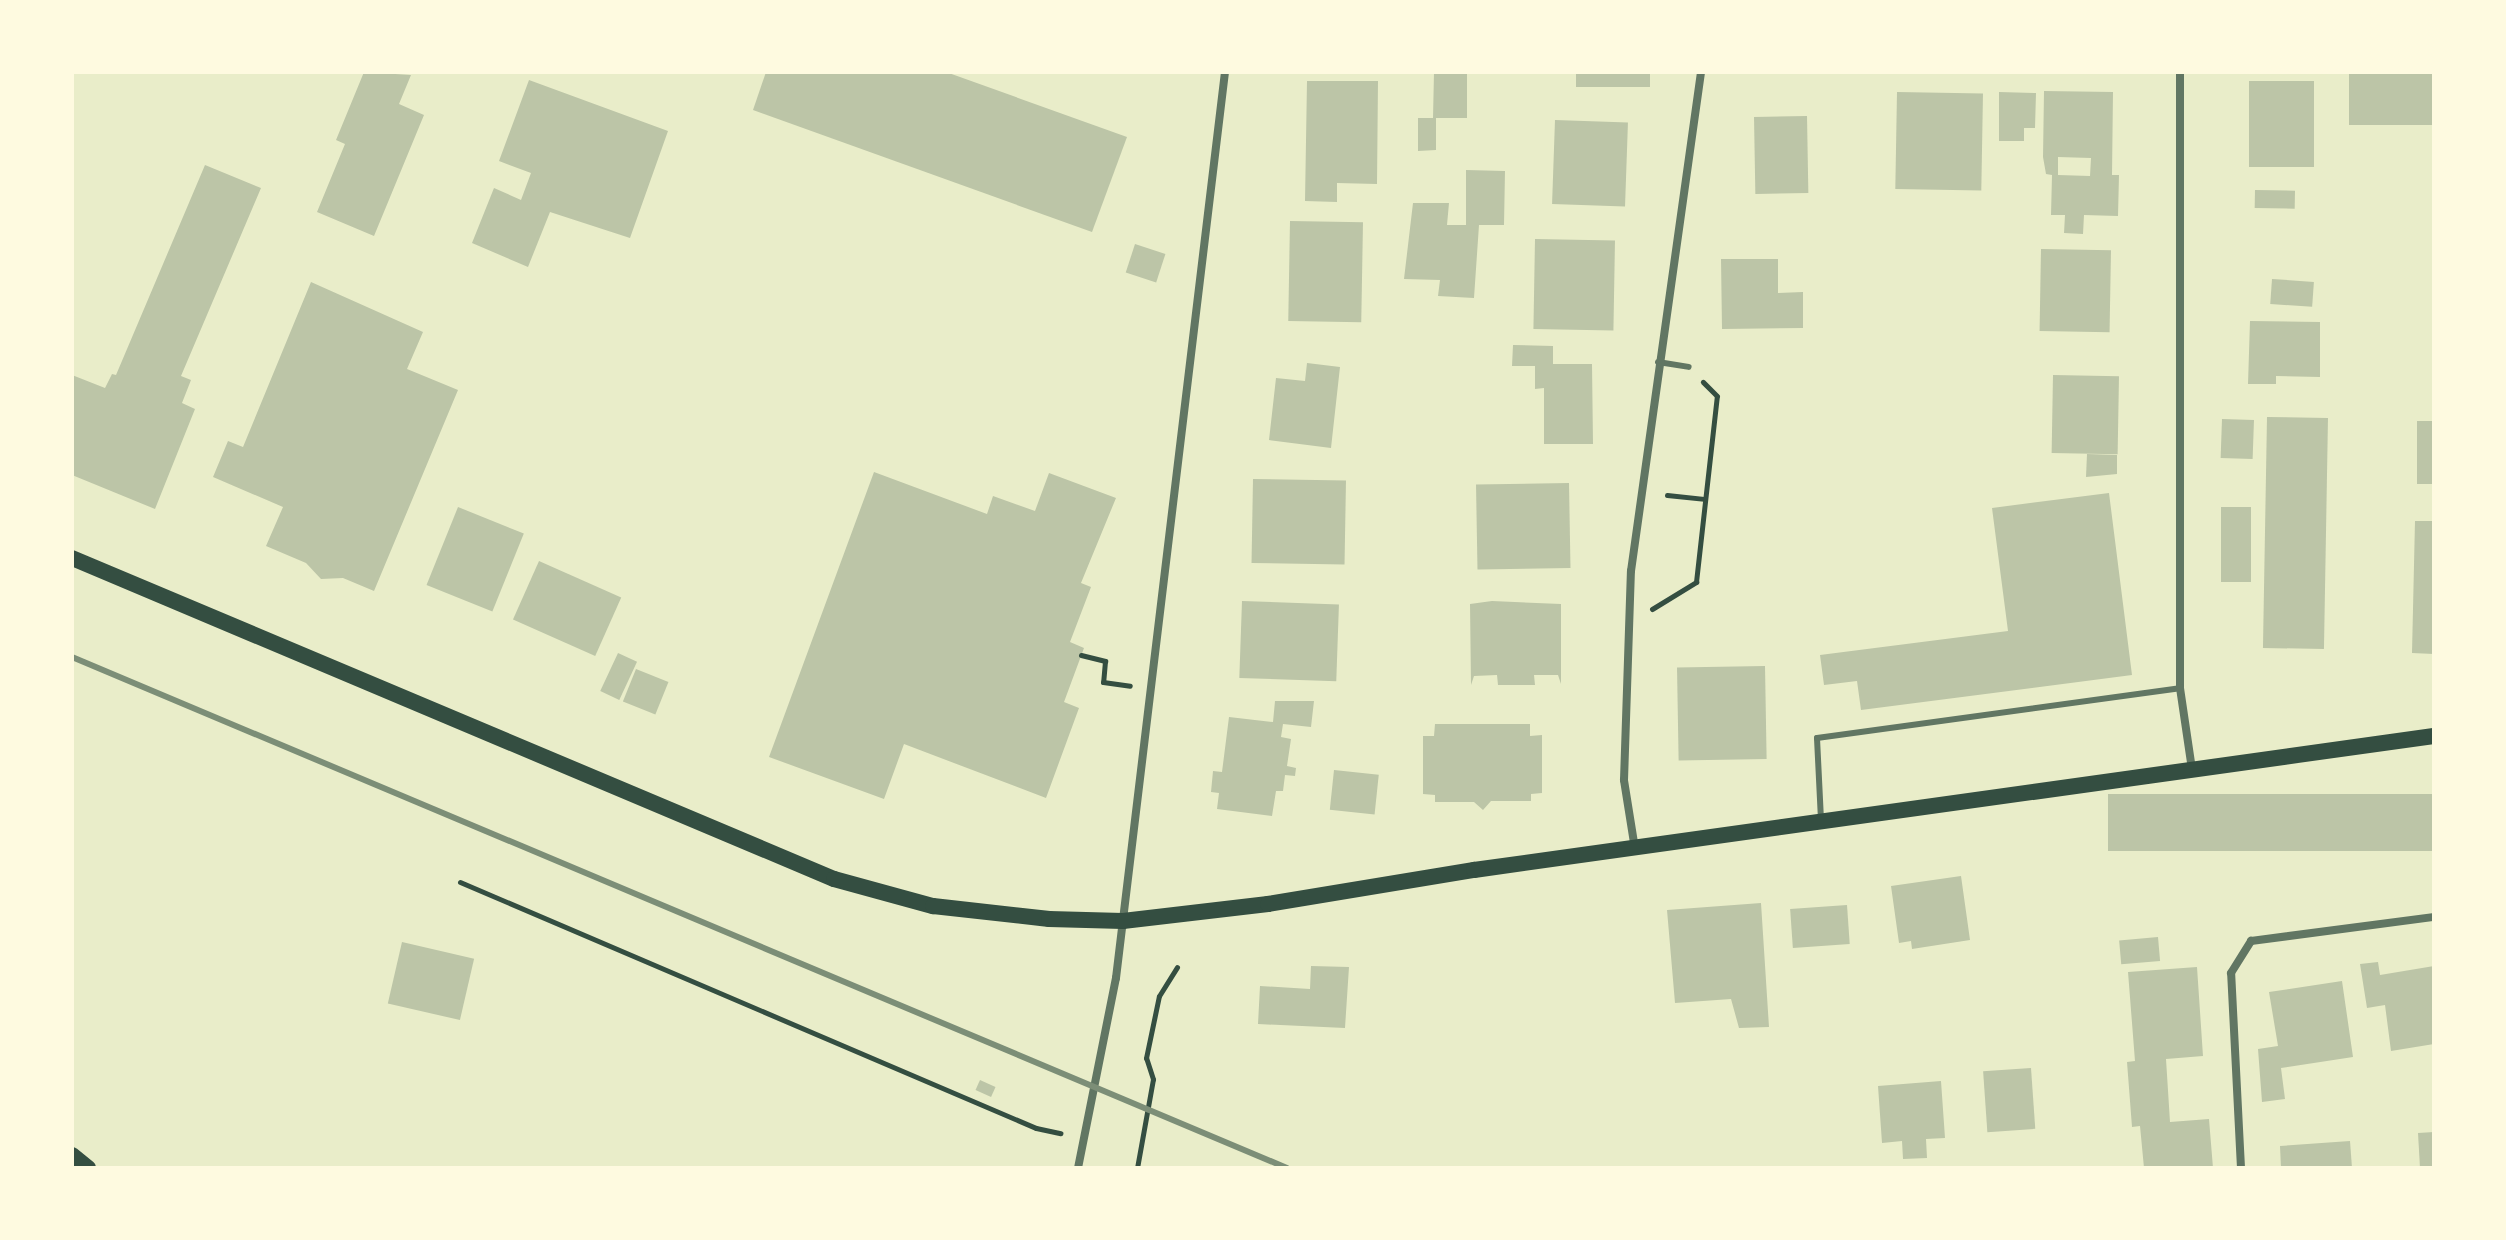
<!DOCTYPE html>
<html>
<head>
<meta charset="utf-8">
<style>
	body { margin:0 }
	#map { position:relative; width:2506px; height:1240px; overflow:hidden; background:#e9edc9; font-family:"Open Sans",sans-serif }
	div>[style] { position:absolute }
	.building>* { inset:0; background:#bcc5a7; transform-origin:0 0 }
	.path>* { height:5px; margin:-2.5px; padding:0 2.5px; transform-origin:2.5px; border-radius:2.5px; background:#344e41 }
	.service>* { height:6px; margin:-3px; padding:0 3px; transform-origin:3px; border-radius:3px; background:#617663 }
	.minor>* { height:8px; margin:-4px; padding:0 4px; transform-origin:4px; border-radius:4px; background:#617663 }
	.secondary>* { height:16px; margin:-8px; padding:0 8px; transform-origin:8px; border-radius:8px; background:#344e41 }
	.rail>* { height:6px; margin:-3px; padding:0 3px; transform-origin:3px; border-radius:3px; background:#7c8e77 }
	span { translate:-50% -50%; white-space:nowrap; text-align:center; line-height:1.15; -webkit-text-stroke:8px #fefae0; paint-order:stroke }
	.frame { position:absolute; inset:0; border:74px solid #fefae0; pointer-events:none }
</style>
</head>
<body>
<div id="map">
	<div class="building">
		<div style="clip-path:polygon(364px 72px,411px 75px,399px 104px,424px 115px,374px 236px,317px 212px,345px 144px,336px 140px)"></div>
		<div style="clip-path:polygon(766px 72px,946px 72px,1127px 137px,1092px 232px,753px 110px)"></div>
		<div style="clip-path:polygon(1434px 72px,1467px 72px,1467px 118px,1436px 118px,1436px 150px,1418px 151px,1418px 118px,1433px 118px)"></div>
		<div style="left:1576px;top:72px;width:74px;height:15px"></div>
		<div style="left:2349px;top:72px;width:85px;height:53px"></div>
		<div style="clip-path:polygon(529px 80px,668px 131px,630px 238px,550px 212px,528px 267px,472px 243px,494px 188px,521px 200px,531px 173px,499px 161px)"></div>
		<div style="clip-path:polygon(1307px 81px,1378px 81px,1377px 184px,1337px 183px,1337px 202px,1305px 201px)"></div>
		<div style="left:2249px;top:81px;width:65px;height:86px"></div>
		<div style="clip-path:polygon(evenodd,2044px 91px,2113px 92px,2112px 175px,2119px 175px,2118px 216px,2084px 215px,2083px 234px,2064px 233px,2065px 215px,2051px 215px,2052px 175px,2046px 174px,2043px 157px,2044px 91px,2058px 157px,2091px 158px,2090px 176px,2058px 175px,2058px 157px)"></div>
		<div style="left:1897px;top:92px;width:86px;height:97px;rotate:1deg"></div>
		<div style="clip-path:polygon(1999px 92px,2036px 93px,2035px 128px,2024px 128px,2024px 141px,1999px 141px)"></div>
		<div style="left:1807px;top:116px;width:77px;height:53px;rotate:89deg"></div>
		<div style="left:1555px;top:120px;width:73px;height:84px;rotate:2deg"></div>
		<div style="clip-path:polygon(205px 165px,261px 188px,181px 376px,191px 380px,182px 403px,195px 409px,155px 509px,72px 475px,72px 375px,105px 388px,112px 374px,116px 375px)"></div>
		<div style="clip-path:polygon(1466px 170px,1505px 171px,1504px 225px,1479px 225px,1474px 298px,1438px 296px,1440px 280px,1404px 279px,1413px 203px,1449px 203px,1447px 225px,1466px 225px)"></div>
		<div style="left:2255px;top:190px;width:40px;height:18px;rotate:1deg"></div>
		<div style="left:1290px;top:221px;width:73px;height:100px;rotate:1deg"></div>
		<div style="left:1535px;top:239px;width:80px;height:90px;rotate:1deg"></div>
		<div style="left:1135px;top:244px;width:32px;height:30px;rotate:18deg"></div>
		<div style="left:2041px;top:249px;width:70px;height:82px;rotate:1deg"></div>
		<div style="clip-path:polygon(1721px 259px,1778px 259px,1778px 293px,1803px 292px,1803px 328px,1722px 329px)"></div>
		<div style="left:2272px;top:279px;width:42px;height:25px;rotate:4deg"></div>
		<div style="clip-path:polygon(311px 282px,423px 332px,407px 369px,458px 390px,374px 591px,343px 578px,321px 579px,306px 563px,266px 546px,283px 507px,213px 477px,228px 441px,243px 447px)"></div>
		<div style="clip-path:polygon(2250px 321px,2320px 322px,2320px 377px,2276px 376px,2276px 384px,2248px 384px)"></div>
		<div style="clip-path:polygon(1513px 345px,1553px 346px,1553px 364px,1592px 364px,1593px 444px,1544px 444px,1544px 388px,1535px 389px,1535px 366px,1512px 366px)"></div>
		<div style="clip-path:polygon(1307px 363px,1340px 367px,1331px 448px,1269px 440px,1276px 378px,1305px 381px)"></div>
		<div style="left:2053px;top:375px;width:66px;height:78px;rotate:1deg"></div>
		<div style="left:2267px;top:417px;width:61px;height:231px;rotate:1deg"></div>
		<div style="left:2222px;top:419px;width:32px;height:39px;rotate:2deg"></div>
		<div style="left:2417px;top:421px;width:17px;height:63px"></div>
		<div style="clip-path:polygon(2087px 454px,2117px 455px,2117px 474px,2086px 477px)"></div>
		<div style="clip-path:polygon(874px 472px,987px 514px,993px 496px,1035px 511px,1049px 473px,1116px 498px,1081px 583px,1091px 587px,1070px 642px,1084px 648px,1064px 702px,1079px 708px,1046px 798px,904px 744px,884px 799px,769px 757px)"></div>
		<div style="left:1253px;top:479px;width:93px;height:84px;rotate:1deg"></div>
		<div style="left:1569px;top:483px;width:85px;height:93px;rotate:89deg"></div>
		<div style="clip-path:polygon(2109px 493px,2132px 675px,1861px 710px,1857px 681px,1824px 685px,1820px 655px,2008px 631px,1992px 508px)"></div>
		<div style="left:458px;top:507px;width:71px;height:84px;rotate:22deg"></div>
		<div style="left:2221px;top:507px;width:30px;height:75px"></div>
		<div style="clip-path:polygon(2415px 521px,2434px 521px,2434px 654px,2412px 653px)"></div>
		<div style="left:539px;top:561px;width:90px;height:64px;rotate:24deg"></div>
		<div style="left:1242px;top:601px;width:97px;height:77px;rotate:2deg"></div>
		<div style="clip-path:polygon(1492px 601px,1561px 604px,1561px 684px,1558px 675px,1534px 675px,1535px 685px,1498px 685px,1497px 675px,1474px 676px,1471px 685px,1470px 604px)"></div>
		<div style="left:618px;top:653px;width:21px;height:42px;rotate:25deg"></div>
		<div style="left:1765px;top:666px;width:93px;height:88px;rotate:89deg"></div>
		<div style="left:636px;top:669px;width:35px;height:35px;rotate:22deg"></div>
		<div style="clip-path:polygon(1275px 701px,1314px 701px,1311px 727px,1283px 724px,1281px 737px,1291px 739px,1287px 766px,1296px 768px,1295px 776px,1285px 775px,1283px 791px,1276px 791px,1272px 816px,1217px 809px,1219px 793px,1211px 792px,1213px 771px,1222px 772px,1229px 717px,1273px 722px)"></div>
		<div style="clip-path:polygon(1435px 724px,1530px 724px,1530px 736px,1542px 735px,1542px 793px,1531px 794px,1531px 801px,1491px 801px,1483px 810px,1474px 802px,1435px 802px,1435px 795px,1423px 794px,1423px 736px,1434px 736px)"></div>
		<div style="left:1334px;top:770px;width:45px;height:40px;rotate:6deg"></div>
		<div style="left:2434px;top:794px;width:57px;height:326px;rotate:90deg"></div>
		<div style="clip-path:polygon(1961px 876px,1970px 940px,1912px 949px,1911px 941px,1899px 943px,1891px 886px)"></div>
		<div style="clip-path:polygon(1761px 903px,1769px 1027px,1739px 1028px,1731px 999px,1675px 1003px,1667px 910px)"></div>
		<div style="left:1847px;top:905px;width:39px;height:57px;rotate:86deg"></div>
		<div style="left:2158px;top:937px;width:24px;height:39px;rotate:85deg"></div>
		<div style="left:402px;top:942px;width:74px;height:63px;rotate:13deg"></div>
		<div style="clip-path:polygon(2378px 962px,2380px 975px,2434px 966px,2434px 1044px,2391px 1051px,2385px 1005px,2367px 1008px,2360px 964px)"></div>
		<div style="clip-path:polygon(1311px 966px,1349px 967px,1345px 1028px,1258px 1024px,1260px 986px,1310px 989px)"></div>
		<div style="clip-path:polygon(2197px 967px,2203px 1056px,2166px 1059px,2170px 1122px,2209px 1119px,2213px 1168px,2144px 1168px,2140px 1126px,2132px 1127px,2127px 1062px,2135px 1061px,2128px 972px)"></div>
		<div style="clip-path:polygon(2342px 981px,2353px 1057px,2281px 1068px,2285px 1099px,2262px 1102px,2258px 1049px,2278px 1046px,2269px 992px)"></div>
		<div style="left:2031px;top:1068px;width:61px;height:48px;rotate:86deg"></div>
		<div style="left:980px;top:1080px;width:17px;height:11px;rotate:24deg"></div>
		<div style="clip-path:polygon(1941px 1081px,1945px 1138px,1926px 1139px,1927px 1158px,1903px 1159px,1902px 1141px,1882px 1143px,1878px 1086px)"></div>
		<div style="clip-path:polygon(2434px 1132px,2434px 1168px,2420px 1168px,2418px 1133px)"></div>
		<div style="clip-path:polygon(2350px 1141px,2352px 1168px,2281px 1168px,2280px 1146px)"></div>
	</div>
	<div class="path">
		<div style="left:1667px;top:495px;width:37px;rotate:6deg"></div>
		<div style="left:1652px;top:609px;width:52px;rotate:-31.5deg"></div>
		<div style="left:1696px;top:582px;width:187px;rotate:-83.6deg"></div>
		<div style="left:1717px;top:396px;width:20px;rotate:-135deg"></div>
		<div style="left:1081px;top:655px;width:25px;rotate:14deg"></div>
		<div style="left:1105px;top:661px;width:21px;rotate:95deg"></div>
		<div style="left:1103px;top:682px;width:27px;rotate:8deg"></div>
		<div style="left:460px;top:882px;width:626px;rotate:23.13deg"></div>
		<div style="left:1036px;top:1128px;width:25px;rotate:12deg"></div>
		<div style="left:1137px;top:1168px;width:90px;rotate:-79.8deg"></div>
		<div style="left:1153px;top:1079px;width:22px;rotate:-108deg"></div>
		<div style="left:1146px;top:1058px;width:63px;rotate:-78.2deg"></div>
		<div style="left:1159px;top:996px;width:34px;rotate:-58deg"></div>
	</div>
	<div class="service">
		<div style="left:1658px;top:362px;width:31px;rotate:9deg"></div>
		<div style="left:1821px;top:820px;width:82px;rotate:-92.8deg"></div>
		<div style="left:1817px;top:738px;width:366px;rotate:-7.8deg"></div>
	</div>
	<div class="minor">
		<div style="left:2180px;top:72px;width:616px;rotate:90deg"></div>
		<div style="left:2180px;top:688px;width:82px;rotate:81.6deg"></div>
		<div style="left:1635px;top:849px;width:70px;rotate:-99.1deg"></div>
		<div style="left:1624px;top:780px;width:209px;rotate:-88.1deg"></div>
		<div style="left:1631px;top:571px;width:504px;rotate:-82.01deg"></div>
		<div style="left:1078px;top:1168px;width:194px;rotate:-78.7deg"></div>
		<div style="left:1116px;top:978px;width:913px;rotate:-83.14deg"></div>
		<div style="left:2241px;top:1168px;width:195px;rotate:-92.9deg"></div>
		<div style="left:2231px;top:973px;width:38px;rotate:-58deg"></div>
		<div style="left:2251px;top:941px;width:185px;rotate:-7.5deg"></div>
	</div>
	<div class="secondary">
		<div style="left:72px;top:558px;width:827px;rotate:22.84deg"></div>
		<div style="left:834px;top:879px;width:103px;rotate:15.3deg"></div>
		<div style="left:933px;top:906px;width:117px;rotate:6.4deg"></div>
		<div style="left:1049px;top:919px;width:74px;rotate:1.5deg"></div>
		<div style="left:1123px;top:921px;width:146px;rotate:-6.7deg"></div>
		<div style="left:1268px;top:904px;width:209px;rotate:-9.4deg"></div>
		<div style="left:1474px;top:870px;width:969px;rotate:-7.95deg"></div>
		<div style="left:72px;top:1155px;width:21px;rotate:39deg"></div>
	</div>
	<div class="rail">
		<div style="left:72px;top:657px;width:1318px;rotate:22.81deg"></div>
	</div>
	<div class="frame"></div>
</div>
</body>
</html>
